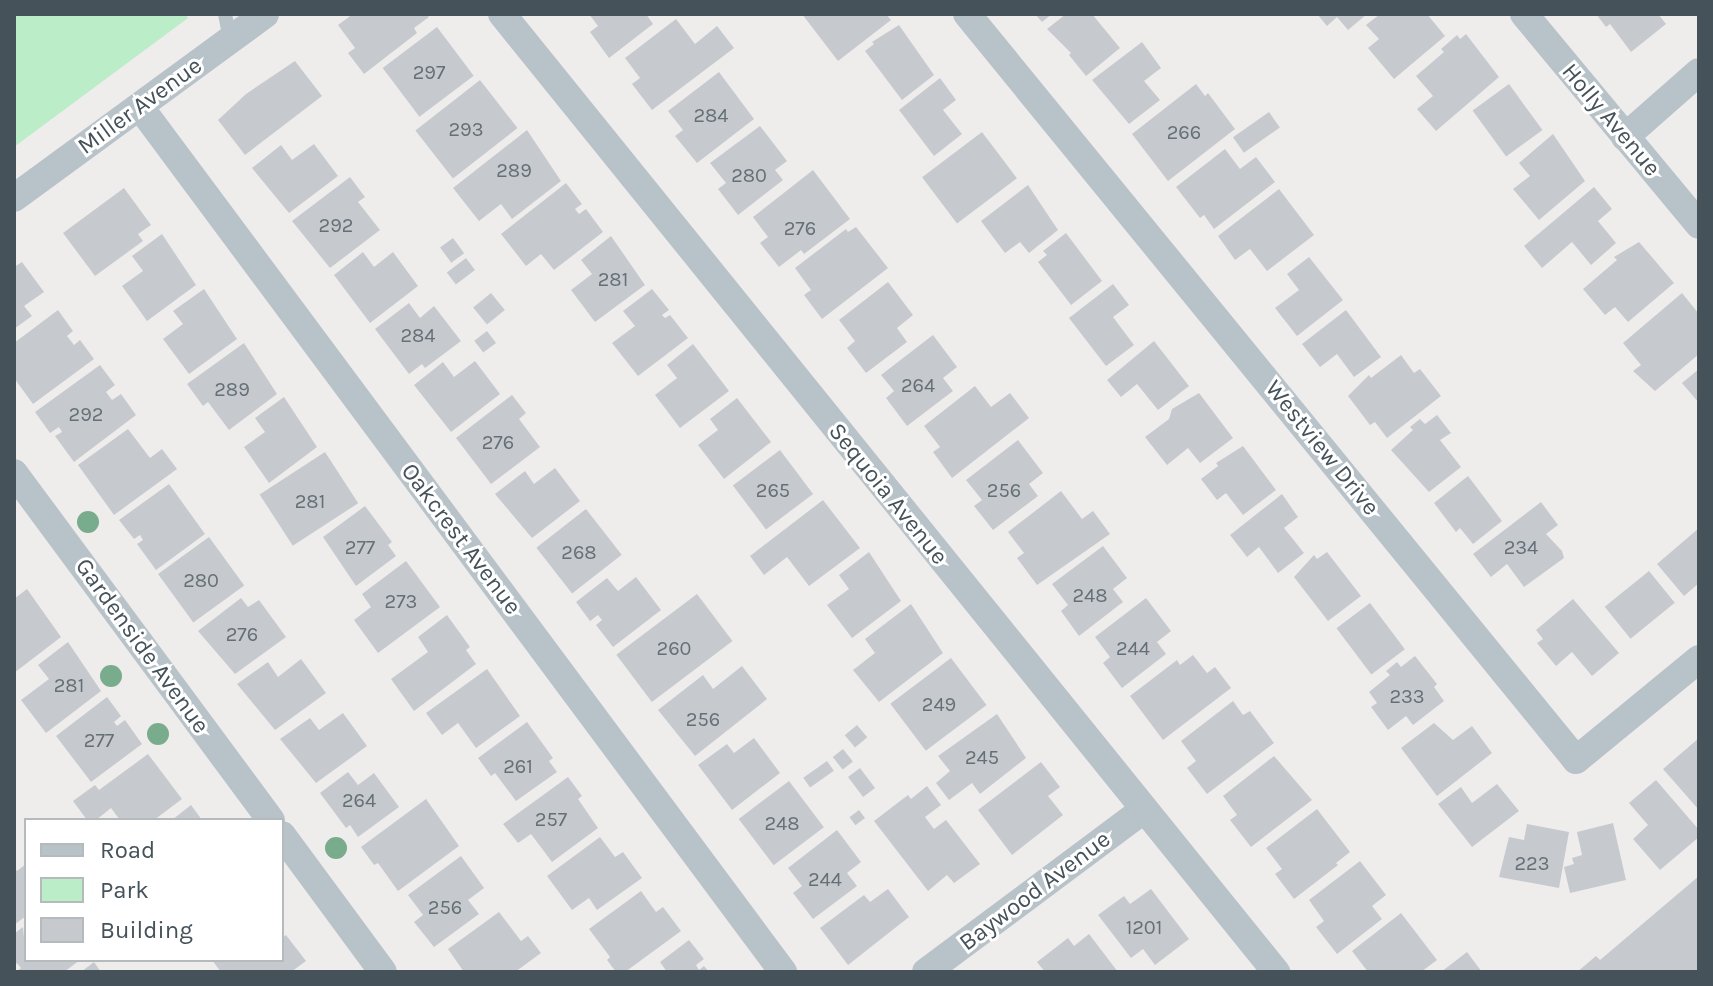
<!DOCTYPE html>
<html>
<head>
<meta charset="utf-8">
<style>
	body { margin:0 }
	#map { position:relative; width:1713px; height:986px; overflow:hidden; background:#efecec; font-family:Karla,sans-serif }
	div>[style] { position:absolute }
	.green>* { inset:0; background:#bbedc8 }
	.building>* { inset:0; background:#c6cacf; transform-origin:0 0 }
	.service>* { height:14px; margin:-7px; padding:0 7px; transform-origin:7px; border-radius:7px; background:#b8c3c9 }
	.minor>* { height:28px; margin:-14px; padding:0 14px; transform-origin:14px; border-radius:14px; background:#b8c3c9 }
	.trees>* { width:22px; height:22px; margin:-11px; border-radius:50%; background:#79ac8c }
	span { translate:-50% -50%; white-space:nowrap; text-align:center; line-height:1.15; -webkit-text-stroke:6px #fff; paint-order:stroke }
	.number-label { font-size:20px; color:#657076 }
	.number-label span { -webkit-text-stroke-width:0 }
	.street-label { font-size:24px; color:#455259 }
	.frame { position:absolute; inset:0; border:16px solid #455259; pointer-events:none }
	.legend { position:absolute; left:24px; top:818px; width:260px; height:144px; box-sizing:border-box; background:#fff; border:2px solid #b5babd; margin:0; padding:10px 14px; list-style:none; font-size:24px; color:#455259 }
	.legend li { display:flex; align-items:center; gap:16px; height:40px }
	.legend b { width:40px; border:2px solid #b5babd }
</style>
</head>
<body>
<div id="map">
	<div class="green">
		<div style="clip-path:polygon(14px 14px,185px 14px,188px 18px,14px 147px)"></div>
	</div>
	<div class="building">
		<div style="clip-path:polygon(353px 14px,427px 14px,429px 17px,414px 28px,417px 33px,364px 74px,348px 53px,355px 48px,338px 25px)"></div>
		<div style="clip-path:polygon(589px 14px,646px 14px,653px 24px,609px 58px,590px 32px,598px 26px)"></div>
		<div style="clip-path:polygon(802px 14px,886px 14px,891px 20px,838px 61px)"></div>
		<div style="clip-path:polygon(1035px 14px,1052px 14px,1042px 22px)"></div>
		<div style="clip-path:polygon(1066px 14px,1092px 14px,1120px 48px,1086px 76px,1069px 55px,1071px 53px,1047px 29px)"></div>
		<div style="clip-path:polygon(1317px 14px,1367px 14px,1348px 30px,1337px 17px,1327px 26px)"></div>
		<div style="clip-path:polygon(1380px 14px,1427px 14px,1445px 36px,1394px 79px,1368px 48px,1379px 39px,1366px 25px)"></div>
		<div style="clip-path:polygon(1596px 14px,1658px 14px,1666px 24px,1631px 52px,1610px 24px,1606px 27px)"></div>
		<div style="clip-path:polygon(676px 19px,695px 44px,717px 26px,734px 48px,652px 110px,632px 84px,640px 78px,625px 58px)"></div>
		<div style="clip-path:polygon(899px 25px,934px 75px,902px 100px,865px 51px,874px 44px,872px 42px)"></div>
		<div style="left:437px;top:27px;width:61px;height:68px;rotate:53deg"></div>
		<div style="clip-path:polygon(1466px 34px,1499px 77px,1436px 131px,1417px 109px,1433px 96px,1416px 76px,1444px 52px,1441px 49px,1457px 35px,1460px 39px)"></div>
		<div style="clip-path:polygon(1142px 42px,1161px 68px,1144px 81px,1160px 100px,1129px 124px,1092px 80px)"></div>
		<div style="clip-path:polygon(295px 61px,322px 96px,245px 155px,218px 120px,246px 94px)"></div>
		<div style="clip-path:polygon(719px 72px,754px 119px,697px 163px,675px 136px,683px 130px,668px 111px)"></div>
		<div style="clip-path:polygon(940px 78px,956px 100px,943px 110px,962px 134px,934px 156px,899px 110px)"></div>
		<div style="left:480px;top:80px;width:61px;height:82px;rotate:52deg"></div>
		<div style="clip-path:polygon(1196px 84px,1205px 96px,1208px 93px,1235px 129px,1168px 181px,1132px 134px)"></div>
		<div style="left:1509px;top:84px;width:57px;height:45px;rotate:54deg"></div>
		<div style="left:1269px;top:112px;width:19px;height:44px;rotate:55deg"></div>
		<div style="clip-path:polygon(760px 126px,787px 161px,775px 170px,783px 180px,738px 215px,718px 189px,726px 183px,710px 163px)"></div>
		<div style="clip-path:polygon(527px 130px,561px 181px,512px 219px,501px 204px,479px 221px,453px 188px)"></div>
		<div style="left:982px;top:132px;width:58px;height:75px;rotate:53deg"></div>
		<div style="clip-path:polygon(1553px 134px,1585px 181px,1539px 220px,1513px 189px,1530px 176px,1519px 163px)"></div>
		<div style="clip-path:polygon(314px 144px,338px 176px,289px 213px,252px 168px,281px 145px,292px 160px)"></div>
		<div style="clip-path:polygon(1225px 149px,1240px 169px,1256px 157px,1275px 182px,1214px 229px,1204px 215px,1200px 218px,1176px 187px)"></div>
		<div style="clip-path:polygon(813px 170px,850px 219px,804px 254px,801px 250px,779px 267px,760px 243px,768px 237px,753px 217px)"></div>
		<div style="clip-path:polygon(350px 177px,365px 197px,358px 202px,380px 230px,330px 268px,292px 221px)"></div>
		<div style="clip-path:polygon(566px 183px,582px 204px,575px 209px,579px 214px,586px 209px,603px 232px,554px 270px,541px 254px,526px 266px,501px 234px)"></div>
		<div style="clip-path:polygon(1028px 185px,1058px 230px,1029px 253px,1020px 242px,1005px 253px,981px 221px)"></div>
		<div style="clip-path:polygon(1594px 187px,1612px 209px,1598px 221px,1616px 243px,1591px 265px,1572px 242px,1542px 268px,1524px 246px)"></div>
		<div style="clip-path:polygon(124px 188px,151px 225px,138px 234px,143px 241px,95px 276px,63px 233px)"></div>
		<div style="clip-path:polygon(1279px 189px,1314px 235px,1267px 271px,1250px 249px,1235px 260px,1218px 236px)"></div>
		<div style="clip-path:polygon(856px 227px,888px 268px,822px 319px,804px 295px,811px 290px,795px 268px,846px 229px,848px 232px)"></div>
		<div style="clip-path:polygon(1066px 233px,1102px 281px,1071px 305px,1038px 262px,1047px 255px,1043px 251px)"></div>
		<div style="clip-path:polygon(162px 234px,196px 285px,147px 321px,122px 286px,143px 271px,132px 256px)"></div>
		<div style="clip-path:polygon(611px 236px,645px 285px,595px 322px,571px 290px,592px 274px,581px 260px)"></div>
		<div style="left:453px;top:238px;width:19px;height:16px;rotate:54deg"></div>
		<div style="clip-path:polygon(1639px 242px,1674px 283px,1628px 322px,1615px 307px,1605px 315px,1583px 289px,1617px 260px,1614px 257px)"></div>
		<div style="clip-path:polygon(363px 252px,374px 267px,393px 252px,418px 286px,370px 323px,334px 275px)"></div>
		<div style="clip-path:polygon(1309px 257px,1343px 300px,1297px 336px,1275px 308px,1299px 290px,1287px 274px)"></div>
		<div style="left:466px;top:258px;width:15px;height:24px;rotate:53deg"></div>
		<div style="clip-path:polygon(22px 262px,44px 292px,24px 306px,32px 316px,14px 329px,14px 267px)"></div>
		<div style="clip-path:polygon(888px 282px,913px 315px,897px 328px,907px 342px,866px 373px,847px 348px,855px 341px,839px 320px)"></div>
		<div style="clip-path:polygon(1113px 284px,1129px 305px,1113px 317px,1134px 345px,1106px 366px,1069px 318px)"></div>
		<div style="clip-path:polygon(204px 289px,237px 339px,189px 374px,163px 339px,183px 324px,173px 311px)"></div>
		<div style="clip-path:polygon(652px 289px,669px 310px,662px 315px,665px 318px,670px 315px,688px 338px,638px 376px,612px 343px,635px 326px,623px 311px)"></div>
		<div style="left:491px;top:293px;width:22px;height:23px;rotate:51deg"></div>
		<div style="clip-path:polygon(1682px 293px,1699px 314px,1699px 354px,1655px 391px,1633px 371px,1641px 365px,1623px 343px)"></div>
		<div style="clip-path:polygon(409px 303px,420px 318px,434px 306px,461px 341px,425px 368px,422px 364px,409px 374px,375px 329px)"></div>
		<div style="clip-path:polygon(58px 310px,73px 331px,67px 336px,74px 345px,80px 340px,94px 359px,33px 404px,14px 378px,14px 343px)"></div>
		<div style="clip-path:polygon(1346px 310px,1381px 357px,1354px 377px,1337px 354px,1320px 367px,1302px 344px)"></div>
		<div style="left:487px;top:331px;width:15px;height:16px;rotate:53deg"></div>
		<div style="clip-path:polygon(933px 335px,957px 367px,943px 378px,953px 391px,907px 426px,886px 398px,894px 391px,881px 375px)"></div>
		<div style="clip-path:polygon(1154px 341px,1189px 386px,1158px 410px,1137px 384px,1121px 397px,1107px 380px)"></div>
		<div style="clip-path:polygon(244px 343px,277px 394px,229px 430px,208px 402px,203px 406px,187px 384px)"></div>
		<div style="clip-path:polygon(693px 344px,729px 391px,680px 428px,655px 395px,677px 378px,667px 365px)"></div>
		<div style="clip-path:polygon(1401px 355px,1414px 373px,1420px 369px,1441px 396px,1387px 438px,1375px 422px,1370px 425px,1348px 396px,1369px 375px,1371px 378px)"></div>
		<div style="clip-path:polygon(475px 361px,500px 394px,451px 432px,414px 385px,443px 362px,454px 377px)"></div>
		<div style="clip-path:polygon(100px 365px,115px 385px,106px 392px,112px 400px,121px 394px,136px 415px,74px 462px,55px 436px,62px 432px,59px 427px,50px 433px,35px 412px)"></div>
		<div style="clip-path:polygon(1699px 369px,1699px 403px,1682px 383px)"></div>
		<div style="clip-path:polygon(975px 386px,991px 407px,1010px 393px,1029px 418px,952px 478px,933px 452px,940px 447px,924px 426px)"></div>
		<div style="clip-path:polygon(1199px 393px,1233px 438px,1200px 463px,1188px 448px,1167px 465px,1145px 437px,1169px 419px,1172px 409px)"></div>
		<div style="clip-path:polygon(512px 395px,526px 413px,519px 419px,540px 447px,491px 484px,456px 438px)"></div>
		<div style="clip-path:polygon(284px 397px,317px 447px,269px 483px,244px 447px,265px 432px,255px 418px)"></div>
		<div style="clip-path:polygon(737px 398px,771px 442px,724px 479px,698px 445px,718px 430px,710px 419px)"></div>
		<div style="clip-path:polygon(1437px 415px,1451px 433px,1440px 440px,1461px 467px,1429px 492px,1391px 450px,1413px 430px,1410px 427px,1420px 419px,1425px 424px)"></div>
		<div style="clip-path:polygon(128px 429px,150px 458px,162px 449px,177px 469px,114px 515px,78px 465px)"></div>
		<div style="clip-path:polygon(1018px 440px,1043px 473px,1029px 484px,1038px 496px,993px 530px,974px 506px,982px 500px,966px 480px)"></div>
		<div style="clip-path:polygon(1243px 446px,1276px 490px,1243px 515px,1226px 493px,1217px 500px,1201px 479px,1218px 466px,1216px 463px)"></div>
		<div style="left:780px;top:450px;width:55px;height:59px;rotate:53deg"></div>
		<div style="left:325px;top:452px;width:61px;height:78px;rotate:57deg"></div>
		<div style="clip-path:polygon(555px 468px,580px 501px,532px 538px,495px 494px,525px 471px,534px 484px)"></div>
		<div style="clip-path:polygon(1468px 476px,1502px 521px,1473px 544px,1460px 528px,1456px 532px,1434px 503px)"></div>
		<div style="clip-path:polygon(169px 484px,205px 534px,156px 570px,137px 544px,143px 540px,140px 535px,134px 539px,119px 520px)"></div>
		<div style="clip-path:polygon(1061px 491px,1082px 519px,1093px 511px,1110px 534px,1037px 585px,1017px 558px,1024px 553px,1008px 532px)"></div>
		<div style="clip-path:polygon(1282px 494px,1298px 517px,1284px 528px,1304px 553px,1278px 573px,1259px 547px,1247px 557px,1230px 535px)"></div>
		<div style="clip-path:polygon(823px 500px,860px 548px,809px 586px,787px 557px,764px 575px,750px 556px)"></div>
		<div style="clip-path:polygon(1541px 502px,1558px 525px,1546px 534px,1562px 551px,1564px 558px,1524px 587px,1507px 564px,1491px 577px,1473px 554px)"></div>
		<div style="clip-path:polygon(365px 506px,392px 542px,388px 545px,396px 556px,356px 586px,323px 537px)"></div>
		<div style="left:586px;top:509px;width:58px;height:63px;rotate:52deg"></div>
		<div style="clip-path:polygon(1699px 528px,1699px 583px,1684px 596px,1657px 564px)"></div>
		<div style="left:209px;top:537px;width:60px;height:63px;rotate:54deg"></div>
		<div style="clip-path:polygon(1103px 546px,1127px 578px,1113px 589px,1123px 602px,1079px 636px,1061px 611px,1068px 605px,1052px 584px)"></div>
		<div style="clip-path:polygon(869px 552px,901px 601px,852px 638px,827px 605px,849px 589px,839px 575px)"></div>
		<div style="clip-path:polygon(1327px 552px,1361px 596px,1328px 621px,1294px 577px,1314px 555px,1317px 559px)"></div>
		<div style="clip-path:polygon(406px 561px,440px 607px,378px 653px,354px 620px,371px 607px,362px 594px)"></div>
		<div style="left:1649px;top:571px;width:41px;height:57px;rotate:51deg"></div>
		<div style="clip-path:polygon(636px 577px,661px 610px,613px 647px,596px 625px,602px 620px,598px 615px,590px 621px,576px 602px,607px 578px,618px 591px)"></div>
		<div style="clip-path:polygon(27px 589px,61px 637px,14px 673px,14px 599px)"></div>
		<div style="left:697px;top:594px;width:59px;height:101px;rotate:53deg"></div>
		<div style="clip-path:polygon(241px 598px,248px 607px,259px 600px,286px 637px,235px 674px,198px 631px)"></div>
		<div style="clip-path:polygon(1146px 598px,1171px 631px,1157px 642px,1166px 654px,1122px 688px,1103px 663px,1110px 657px,1095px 637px)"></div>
		<div style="clip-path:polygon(1573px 599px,1619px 653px,1592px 676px,1572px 652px,1556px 666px,1537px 643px,1543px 639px,1536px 630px)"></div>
		<div style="left:1370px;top:603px;width:58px;height:42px;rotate:53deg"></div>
		<div style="clip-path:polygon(911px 604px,943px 653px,879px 702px,853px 670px,875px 653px,865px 639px)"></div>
		<div style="clip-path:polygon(447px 615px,470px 647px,466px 650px,476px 664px,414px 711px,391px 679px,428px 652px,418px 637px)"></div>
		<div style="clip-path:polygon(68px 642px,101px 691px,46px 733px,21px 700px,49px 679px,38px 665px)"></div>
		<div style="clip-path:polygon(1193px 655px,1207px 673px,1215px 667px,1231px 688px,1163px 740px,1130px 696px,1177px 660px,1180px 665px)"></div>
		<div style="clip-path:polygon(1415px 656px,1437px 684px,1434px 687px,1444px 701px,1413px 725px,1406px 716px,1388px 730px,1371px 707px,1377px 703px,1369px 692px,1390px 675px,1386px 671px,1397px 662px,1401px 667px)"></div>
		<div style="left:951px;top:658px;width:59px;height:76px;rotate:53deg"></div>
		<div style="clip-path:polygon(301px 659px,326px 693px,275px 730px,237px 684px,268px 662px,278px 677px)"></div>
		<div style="clip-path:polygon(742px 666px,767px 699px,695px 756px,658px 710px,703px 675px,713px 689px)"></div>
		<div style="clip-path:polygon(487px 669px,520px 716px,476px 748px,458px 723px,442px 735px,426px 713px)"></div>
		<div style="clip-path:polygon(107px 697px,121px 716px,114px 722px,117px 726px,125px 720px,142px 744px,91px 782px,56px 736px)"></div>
		<div style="clip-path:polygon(1233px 701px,1243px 715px,1250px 711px,1274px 743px,1207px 794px,1187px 768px,1196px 761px,1181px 741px)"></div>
		<div style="clip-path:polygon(343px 713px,367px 746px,316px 783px,280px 739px,310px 718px,319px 730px)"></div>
		<div style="clip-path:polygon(997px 714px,1026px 758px,980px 794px,972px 783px,949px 800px,936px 783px,950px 771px,938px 756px)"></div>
		<div style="clip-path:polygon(527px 722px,553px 758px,549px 761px,557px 772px,516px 801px,495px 773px,491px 776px,478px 758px)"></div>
		<div style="clip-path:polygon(1434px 723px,1453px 740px,1472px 726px,1492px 753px,1437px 796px,1401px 748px)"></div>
		<div style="left:857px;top:725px;width:16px;height:16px;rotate:50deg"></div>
		<div style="clip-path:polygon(754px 738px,780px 773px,732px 810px,698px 765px,727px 744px,734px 753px)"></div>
		<div style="clip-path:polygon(1699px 738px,1699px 810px,1663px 769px)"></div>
		<div style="left:843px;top:749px;width:16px;height:13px;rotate:52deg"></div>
		<div style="clip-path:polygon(148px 754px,182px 799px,154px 820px,120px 820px,111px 808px,96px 820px,87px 820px,73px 801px,95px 785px,99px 790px)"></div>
		<div style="clip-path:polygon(1274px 756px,1312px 800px,1251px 847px,1230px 820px,1237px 815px,1223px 796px)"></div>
		<div style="left:827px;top:761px;width:12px;height:29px;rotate:55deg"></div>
		<div style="clip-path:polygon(1041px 762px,1060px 787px,1048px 796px,1063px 815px,1012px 855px,978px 810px)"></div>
		<div style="left:860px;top:768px;width:25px;height:15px;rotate:53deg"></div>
		<div style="clip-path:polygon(348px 772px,358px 785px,374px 773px,399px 807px,358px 837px,350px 825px,346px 828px,320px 793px)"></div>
		<div style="clip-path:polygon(568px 777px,582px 796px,578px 799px,598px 828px,552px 862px,531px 834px,518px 843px,503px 824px)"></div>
		<div style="clip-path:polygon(1656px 780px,1699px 830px,1699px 837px,1660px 870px,1633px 839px,1648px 825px,1629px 803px)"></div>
		<div style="left:789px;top:781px;width:58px;height:63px;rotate:53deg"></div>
		<div style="clip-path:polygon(1497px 784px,1519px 811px,1472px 847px,1438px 804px,1461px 787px,1472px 803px)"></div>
		<div style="clip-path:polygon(927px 786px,941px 805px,925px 817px,934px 829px,946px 820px,980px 864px,954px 883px,947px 875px,928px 891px,874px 821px,908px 795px,911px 799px)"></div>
		<div style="clip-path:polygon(426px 799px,459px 846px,398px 891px,378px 863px,374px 865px,361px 847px)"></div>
		<div style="clip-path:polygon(191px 805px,202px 820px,172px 820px)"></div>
		<div style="clip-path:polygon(1317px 809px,1350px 852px,1336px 863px,1338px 865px,1294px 899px,1275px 874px,1282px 869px,1266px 848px)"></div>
		<div style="left:859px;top:810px;width:10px;height:12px;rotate:53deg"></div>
		<div style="clip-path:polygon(1613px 823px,1626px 880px,1570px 893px,1564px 867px,1574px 864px,1572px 858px,1582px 855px,1577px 832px)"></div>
		<div style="clip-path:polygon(1527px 824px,1569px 832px,1559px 888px,1499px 877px,1509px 837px,1524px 840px)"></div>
		<div style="clip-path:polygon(837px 830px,861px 862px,847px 873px,857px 886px,813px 919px,793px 893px,802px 886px,788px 868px)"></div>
		<div style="clip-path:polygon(600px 837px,615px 857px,623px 852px,642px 878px,597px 910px,589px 898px,572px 910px,547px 876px)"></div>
		<div style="clip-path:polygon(461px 856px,484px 888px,468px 900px,479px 914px,434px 947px,414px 922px,423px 915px,408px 895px)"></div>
		<div style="clip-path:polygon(1360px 861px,1386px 895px,1372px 906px,1382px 919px,1337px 954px,1316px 927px,1324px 921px,1309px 900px)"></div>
		<div style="clip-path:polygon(26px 864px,26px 916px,14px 925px,14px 867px,17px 871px)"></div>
		<div style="clip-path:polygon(1699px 876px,1699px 972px,1577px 972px,1596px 956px,1600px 960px)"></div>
		<div style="clip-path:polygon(888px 889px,909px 917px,848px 965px,820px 928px,864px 895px,870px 902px)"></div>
		<div style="clip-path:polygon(1151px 889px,1189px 939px,1155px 965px,1143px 949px,1131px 958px,1098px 915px,1124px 896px,1130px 904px)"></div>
		<div style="clip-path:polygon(641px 891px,656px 912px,663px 907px,681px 931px,625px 972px,616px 972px,607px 960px,610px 957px,589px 929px)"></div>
		<div style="clip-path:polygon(499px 912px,521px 941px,528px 936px,541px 953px,515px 972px,464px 972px,448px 949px)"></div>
		<div style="clip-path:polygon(1401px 913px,1437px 960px,1421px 972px,1368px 972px,1352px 951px)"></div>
		<div style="clip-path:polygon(23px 927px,26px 960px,80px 960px,64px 972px,16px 972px,21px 968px,17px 963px,14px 966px,14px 934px)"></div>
		<div style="clip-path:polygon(1089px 934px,1118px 972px,1045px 972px,1037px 962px,1068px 938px,1074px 946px)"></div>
		<div style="clip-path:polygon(286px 935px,306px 961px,291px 972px,221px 972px,212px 960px,282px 960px,282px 938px)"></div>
		<div style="clip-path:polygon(689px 940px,704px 959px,696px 965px,699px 970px,704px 966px,709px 972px,667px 972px,660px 962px)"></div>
		<div style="clip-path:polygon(1467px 952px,1482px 972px,1441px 972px)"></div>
		<div style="clip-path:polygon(94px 962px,101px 972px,81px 972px)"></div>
	</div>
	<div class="service">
		<div style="left:225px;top:14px;width:26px;rotate:79deg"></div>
	</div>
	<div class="minor">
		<div style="left:502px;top:14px;width:1232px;rotate:51.06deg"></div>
		<div style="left:967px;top:14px;width:963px;rotate:50.77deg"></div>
		<div style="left:1576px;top:760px;width:159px;rotate:-39.4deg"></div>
		<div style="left:1524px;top:14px;width:274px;rotate:50.3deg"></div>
		<div style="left:140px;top:107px;width:1078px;rotate:53.37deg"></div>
		<div style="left:1625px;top:137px;width:98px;rotate:-41.3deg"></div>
		<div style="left:14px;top:198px;width:311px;rotate:-36.2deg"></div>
		<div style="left:14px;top:473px;width:432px;rotate:53.5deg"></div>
		<div style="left:282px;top:835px;width:170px;rotate:53.6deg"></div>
		<div style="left:926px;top:972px;width:271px;rotate:-36.7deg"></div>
	</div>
	<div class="trees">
		<div style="left:88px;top:522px"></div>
		<div style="left:111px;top:676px"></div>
		<div style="left:158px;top:734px"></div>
		<div style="left:336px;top:848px"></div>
	</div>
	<div class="number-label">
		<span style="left:429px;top:72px">297</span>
		<span style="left:711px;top:115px">284</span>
		<span style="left:466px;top:129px">293</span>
		<span style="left:1184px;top:132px">266</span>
		<span style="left:514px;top:170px">289</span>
		<span style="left:749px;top:175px">280</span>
		<span style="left:336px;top:225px">292</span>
		<span style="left:800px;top:228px">276</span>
		<span style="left:613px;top:279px">281</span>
		<span style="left:418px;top:335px">284</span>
		<span style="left:918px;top:385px">264</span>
		<span style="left:232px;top:389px">289</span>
		<span style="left:86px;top:414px">292</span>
		<span style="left:498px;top:442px">276</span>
		<span style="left:773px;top:490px">265</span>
		<span style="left:1004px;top:490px">256</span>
		<span style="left:310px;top:501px">281</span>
		<span style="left:360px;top:547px">277</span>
		<span style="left:1521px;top:547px">234</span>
		<span style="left:579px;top:552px">268</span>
		<span style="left:201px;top:580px">280</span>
		<span style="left:1090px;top:595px">248</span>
		<span style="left:401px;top:601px">273</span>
		<span style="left:242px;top:634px">276</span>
		<span style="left:674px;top:648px">260</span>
		<span style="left:1133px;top:648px">244</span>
		<span style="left:69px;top:685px">281</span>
		<span style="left:1407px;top:696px">233</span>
		<span style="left:939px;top:704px">249</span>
		<span style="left:703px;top:719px">256</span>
		<span style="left:99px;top:740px">277</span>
		<span style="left:982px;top:757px">245</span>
		<span style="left:518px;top:766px">261</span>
		<span style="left:359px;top:800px">264</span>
		<span style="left:551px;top:819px">257</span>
		<span style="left:782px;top:823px">248</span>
		<span style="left:1532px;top:863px">223</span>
		<span style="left:825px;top:879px">244</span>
		<span style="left:445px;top:907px">256</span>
		<span style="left:1144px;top:927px">1201</span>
	</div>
	<div class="street-label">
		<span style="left:140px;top:106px;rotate:-36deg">Miller Avenue</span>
		<span style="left:1611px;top:120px;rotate:50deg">Holly Avenue</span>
		<span style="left:1322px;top:448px;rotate:51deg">Westview Drive</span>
		<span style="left:888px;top:494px;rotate:51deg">Sequoia Avenue</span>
		<span style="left:461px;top:539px;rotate:53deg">Oakcrest Avenue</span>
		<span style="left:142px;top:646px;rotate:54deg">Gardenside Avenue</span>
		<span style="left:1035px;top:891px;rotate:-37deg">Baywood Avenue</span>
	</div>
	<div class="frame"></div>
	<ul class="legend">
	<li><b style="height:10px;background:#b8c3c9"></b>Road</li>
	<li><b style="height:22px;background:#bbedc8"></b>Park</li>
	<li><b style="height:22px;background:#c6cacf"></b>Building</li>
	</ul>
</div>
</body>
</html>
